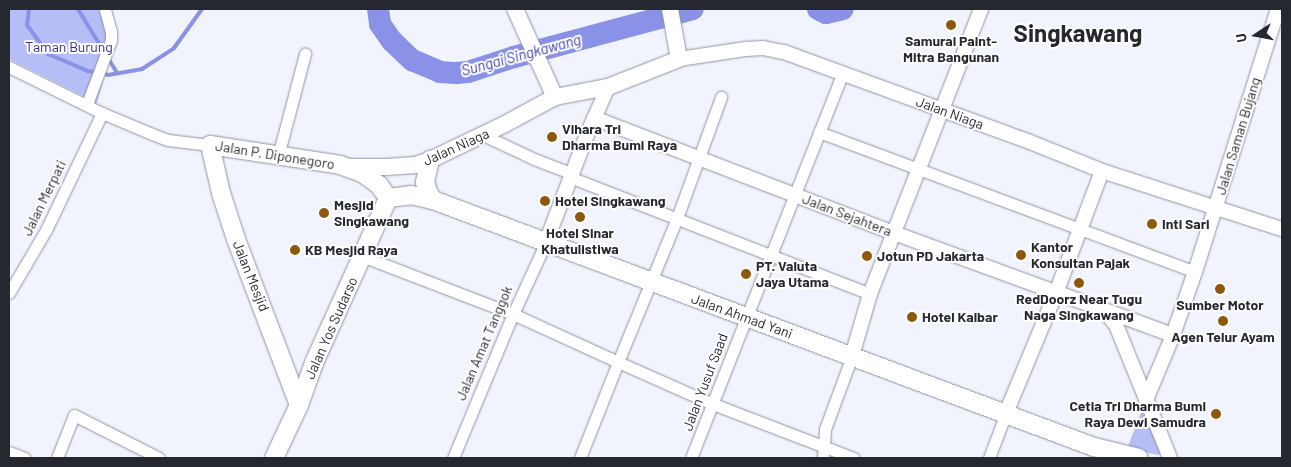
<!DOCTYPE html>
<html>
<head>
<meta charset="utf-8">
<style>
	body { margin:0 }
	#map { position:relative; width:1291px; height:467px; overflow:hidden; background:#f2f4fd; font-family:Barlow,sans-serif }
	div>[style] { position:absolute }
	.green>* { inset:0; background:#b6bef7 }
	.stream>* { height:4px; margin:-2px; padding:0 2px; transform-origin:2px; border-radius:2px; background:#8992e7 }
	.river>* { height:22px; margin:-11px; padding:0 11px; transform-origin:11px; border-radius:11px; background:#8992e7 }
	.roads { filter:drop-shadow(0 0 1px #8f93a8) drop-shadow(0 0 1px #8f93a8) }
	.minor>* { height:11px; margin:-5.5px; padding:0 5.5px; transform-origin:5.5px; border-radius:5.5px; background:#fff }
	.tertiary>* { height:14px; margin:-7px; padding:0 7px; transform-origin:7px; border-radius:7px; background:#fff }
	.secondary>* { height:16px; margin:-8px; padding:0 8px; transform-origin:8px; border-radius:8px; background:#fff }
	.primary>* { height:18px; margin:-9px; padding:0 9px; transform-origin:9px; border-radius:9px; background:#fff }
	.dots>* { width:14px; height:14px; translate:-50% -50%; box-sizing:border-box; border:2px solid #fff; border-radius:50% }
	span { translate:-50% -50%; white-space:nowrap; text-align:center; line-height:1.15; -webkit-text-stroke:4px #fff; paint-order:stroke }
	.poi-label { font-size:14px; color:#262830; font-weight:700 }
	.left { translate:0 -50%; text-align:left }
	.right { translate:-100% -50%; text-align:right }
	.park-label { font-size:14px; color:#322c8d }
	.street-label { font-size:14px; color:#262830 }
	.water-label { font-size:15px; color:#4241a3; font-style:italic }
	.town-label { font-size:24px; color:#262830; font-weight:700 }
	.frame { position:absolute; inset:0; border:10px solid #262830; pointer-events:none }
	.north { position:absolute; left:1231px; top:10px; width:50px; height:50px; -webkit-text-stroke:4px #fff; paint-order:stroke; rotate:259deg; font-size:14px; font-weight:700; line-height:20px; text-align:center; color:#262830 }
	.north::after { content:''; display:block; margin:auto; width:18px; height:22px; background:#262830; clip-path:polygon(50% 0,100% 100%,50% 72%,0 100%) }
</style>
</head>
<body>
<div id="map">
	<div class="green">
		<div style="clip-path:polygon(9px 9px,110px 9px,112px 48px,97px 103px,9px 59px)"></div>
		<div style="clip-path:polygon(1143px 407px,1161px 453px,1159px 455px,1127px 449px)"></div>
	</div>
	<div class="stream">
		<div style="left:29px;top:9px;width:16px;rotate:97deg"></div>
		<div style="left:27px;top:25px;width:36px;rotate:54deg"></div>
		<div style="left:48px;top:54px;width:43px;rotate:23deg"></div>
		<div style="left:88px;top:71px;width:20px;rotate:11deg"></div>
		<div style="left:108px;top:75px;width:35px;rotate:-10deg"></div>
		<div style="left:142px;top:69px;width:38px;rotate:-33deg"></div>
		<div style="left:174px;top:48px;width:48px;rotate:-54.3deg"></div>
		<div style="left:78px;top:9px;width:50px;rotate:58.8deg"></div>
		<div style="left:108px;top:58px;width:17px;rotate:59deg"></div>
	</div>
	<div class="river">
		<div style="left:378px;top:9px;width:15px;rotate:82deg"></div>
		<div style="left:380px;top:24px;width:21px;rotate:55deg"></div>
		<div style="left:392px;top:41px;width:28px;rotate:44deg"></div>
		<div style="left:412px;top:60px;width:30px;rotate:23deg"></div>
		<div style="left:440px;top:72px;width:16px;rotate:4deg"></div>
		<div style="left:456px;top:73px;width:12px;rotate:-5deg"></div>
		<div style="left:468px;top:72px;width:48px;rotate:-18.1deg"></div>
		<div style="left:514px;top:57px;width:185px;rotate:-15deg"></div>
		<div style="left:818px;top:9px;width:9px;rotate:27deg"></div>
		<div style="left:826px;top:13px;width:17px;rotate:-13deg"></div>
	</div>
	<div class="roads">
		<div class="minor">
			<div style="left:9px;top:67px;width:104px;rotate:26.3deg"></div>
			<div style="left:102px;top:113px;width:54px;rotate:22.8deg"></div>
			<div style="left:152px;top:134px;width:17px;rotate:21deg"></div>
			<div style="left:168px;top:140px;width:42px;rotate:6.8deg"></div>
			<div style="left:87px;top:104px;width:68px;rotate:-69.4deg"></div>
			<div style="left:111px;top:40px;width:8px;rotate:-90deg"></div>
			<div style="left:111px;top:32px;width:24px;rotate:-105deg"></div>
			<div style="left:819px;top:132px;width:401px;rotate:20.4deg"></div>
			<div style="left:483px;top:135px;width:56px;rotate:25.2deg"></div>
			<div style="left:534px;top:159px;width:40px;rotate:21deg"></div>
			<div style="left:278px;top:156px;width:106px;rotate:-75.2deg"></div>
			<div style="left:570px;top:177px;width:322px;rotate:21.3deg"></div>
			<div style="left:362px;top:256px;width:162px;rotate:21deg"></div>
			<div style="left:513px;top:314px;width:115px;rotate:24.6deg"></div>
			<div style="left:618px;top:362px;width:156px;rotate:-67.7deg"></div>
			<div style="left:677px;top:218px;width:129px;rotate:-70deg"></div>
			<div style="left:9px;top:293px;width:73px;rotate:-59.6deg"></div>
			<div style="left:46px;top:230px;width:130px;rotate:-64.4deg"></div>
			<div style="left:9px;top:452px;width:17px;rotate:21deg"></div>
			<div style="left:57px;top:458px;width:46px;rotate:-68.4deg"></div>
			<div style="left:74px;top:415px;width:95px;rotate:26.8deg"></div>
			<div style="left:453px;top:458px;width:156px;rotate:-67.4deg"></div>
			<div style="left:513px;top:314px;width:79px;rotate:-65.4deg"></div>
			<div style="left:580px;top:458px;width:103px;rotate:-68.4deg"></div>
			<div style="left:618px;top:362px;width:104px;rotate:23.9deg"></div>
			<div style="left:713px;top:404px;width:151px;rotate:21deg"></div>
			<div style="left:691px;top:458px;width:413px;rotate:-68.5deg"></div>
			<div style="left:823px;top:458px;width:29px;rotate:-86deg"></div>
			<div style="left:825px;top:429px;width:78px;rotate:-69.7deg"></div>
			<div style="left:989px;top:458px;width:48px;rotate:-69.3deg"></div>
		</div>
		<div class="tertiary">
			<div style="left:679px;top:59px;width:68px;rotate:-8.5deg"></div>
			<div style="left:746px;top:49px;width:17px;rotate:-3deg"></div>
			<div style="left:763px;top:48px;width:21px;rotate:11deg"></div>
			<div style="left:784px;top:52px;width:262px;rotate:20.1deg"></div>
			<div style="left:1030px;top:142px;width:78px;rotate:21.9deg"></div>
			<div style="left:1102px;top:171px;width:189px;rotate:17.9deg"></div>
			<div style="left:594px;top:118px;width:321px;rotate:21deg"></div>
			<div style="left:894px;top:233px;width:297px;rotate:20.1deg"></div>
			<div style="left:546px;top:242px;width:118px;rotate:-69.1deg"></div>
			<div style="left:588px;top:132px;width:49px;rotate:-66deg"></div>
			<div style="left:1104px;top:311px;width:18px;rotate:49deg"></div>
			<div style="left:1116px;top:325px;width:144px;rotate:67.9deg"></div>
			<div style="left:852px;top:356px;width:65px;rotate:-73.8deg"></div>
			<div style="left:870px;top:294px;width:306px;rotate:-68.7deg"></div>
			<div style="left:1146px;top:400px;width:70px;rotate:-67.4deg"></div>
			<div style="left:1173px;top:335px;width:67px;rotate:-70.8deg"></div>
			<div style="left:1195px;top:272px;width:276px;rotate:-72.5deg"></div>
			<div style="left:1006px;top:413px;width:130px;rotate:-67.4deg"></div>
			<div style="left:1056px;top:293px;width:130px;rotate:-69.3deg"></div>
		</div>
		<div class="secondary">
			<div style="left:515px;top:9px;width:97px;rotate:65.6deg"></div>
			<div style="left:349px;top:167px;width:37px"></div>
			<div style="left:386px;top:167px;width:29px;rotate:-4deg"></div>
			<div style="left:415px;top:165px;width:16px;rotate:-18deg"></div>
			<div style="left:430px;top:160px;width:83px;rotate:-25.6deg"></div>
			<div style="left:505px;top:124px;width:57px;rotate:-28.4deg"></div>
			<div style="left:555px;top:97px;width:54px;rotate:-10.7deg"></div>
			<div style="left:608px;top:87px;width:76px;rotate:-21.5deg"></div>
			<div style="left:679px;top:59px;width:51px;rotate:-100.2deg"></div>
		</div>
		<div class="primary">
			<div style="left:430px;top:160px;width:23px;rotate:103deg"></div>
			<div style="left:425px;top:182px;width:10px;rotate:73deg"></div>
			<div style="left:428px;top:192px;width:9px;rotate:58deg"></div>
			<div style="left:388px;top:198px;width:23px;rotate:-7deg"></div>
			<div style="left:411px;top:195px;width:23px;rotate:13deg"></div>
			<div style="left:433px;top:200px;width:706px;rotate:20.49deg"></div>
			<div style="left:1094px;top:447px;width:46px;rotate:13.7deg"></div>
			<div style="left:299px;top:405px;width:178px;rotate:-110.8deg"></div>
			<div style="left:236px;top:239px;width:48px;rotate:-108.1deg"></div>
			<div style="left:221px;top:193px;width:49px;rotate:-102.9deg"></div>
			<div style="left:210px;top:145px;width:132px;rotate:8.7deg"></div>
			<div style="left:340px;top:165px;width:23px;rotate:20deg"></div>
			<div style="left:362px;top:173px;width:21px;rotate:35deg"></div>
			<div style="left:379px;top:185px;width:16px;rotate:55deg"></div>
			<div style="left:274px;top:458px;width:59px;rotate:-64.7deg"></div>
			<div style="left:299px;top:405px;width:45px;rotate:-70.3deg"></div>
			<div style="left:314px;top:363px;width:181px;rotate:-65.8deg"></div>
		</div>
	</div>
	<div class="dots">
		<div style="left:951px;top:25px;background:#8e580a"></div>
		<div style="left:552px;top:137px;background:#8e580a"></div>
		<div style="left:545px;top:201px;background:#8e580a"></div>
		<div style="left:324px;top:213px;background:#8e580a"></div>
		<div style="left:580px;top:217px;background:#8e580a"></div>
		<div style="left:1152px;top:224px;background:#8e580a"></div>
		<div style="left:295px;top:250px;background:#8e580a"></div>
		<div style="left:1021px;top:255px;background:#8e580a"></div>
		<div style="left:867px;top:256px;background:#8e580a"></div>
		<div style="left:746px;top:274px;background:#8e580a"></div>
		<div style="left:1079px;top:283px;background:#8e580a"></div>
		<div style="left:1220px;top:289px;background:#8e580a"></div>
		<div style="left:912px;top:317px;background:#8e580a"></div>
		<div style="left:1223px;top:321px;background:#8e580a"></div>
		<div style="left:1216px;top:414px;background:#8e580a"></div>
	</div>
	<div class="poi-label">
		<span style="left:951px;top:49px">Samurai Paint-<br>Mitra Bangunan</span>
		<span class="left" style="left:562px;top:137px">Vihara Tri<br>Dharma Bumi Raya</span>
		<span class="left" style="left:555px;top:201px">Hotel Singkawang</span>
		<span class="left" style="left:334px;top:213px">Mesjid<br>Singkawang</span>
		<span class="left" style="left:1162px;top:224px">Inti Sari</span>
		<span style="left:580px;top:241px">Hotel Sinar<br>Khatulistiwa</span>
		<span class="left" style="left:1031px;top:255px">Kantor<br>Konsultan Pajak</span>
		<span class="left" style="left:305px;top:250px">KB Mesjid Raya</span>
		<span class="left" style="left:877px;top:256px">Jotun PD Jakarta</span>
		<span class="left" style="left:756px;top:274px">PT. Valuta<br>Jaya Utama</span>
		<span style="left:1079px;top:307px">RedDoorz Near Tugu<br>Naga Singkawang</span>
		<span style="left:1220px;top:305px">Sumber Motor</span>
		<span class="left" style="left:922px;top:317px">Hotel Kalbar</span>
		<span style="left:1223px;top:337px">Agen Telur Ayam</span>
		<span class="right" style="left:1206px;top:414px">Cetia Tri Dharma Bumi<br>Raya Dewi Samudra</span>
	</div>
	<div class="park-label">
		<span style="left:69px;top:47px">Taman Burung</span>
	</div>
	<div class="street-label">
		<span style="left:950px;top:113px;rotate:20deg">Jalan Niaga</span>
		<span style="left:1238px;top:136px;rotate:-73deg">Jalan Saman Bujang</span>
		<span style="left:456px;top:147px;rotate:-24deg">Jalan Niaga</span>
		<span style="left:275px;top:155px;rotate:9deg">Jalan P. Diponegoro</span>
		<span style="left:44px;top:198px;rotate:-64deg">Jalan Merpati</span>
		<span style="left:847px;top:215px;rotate:21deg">Jalan Sejahtera</span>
		<span style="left:251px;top:276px;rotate:68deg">Jalan Mesjid</span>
		<span style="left:742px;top:316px;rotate:20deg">Jalan Ahmad Yani</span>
		<span style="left:331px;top:328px;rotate:-66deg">Jalan Yos Sudarso</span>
		<span style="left:484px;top:343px;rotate:-67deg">Jalan Amat Tanggok</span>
		<span style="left:705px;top:382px;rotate:-69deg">Jalan Yusuf Saad</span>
	</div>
	<div class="water-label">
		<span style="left:521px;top:55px;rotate:-15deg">Sungai Singkawang</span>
	</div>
	<div class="town-label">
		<span style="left:1078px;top:33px">Singkawang</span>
	</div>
	<div class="frame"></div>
	<div class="north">U</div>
</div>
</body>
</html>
